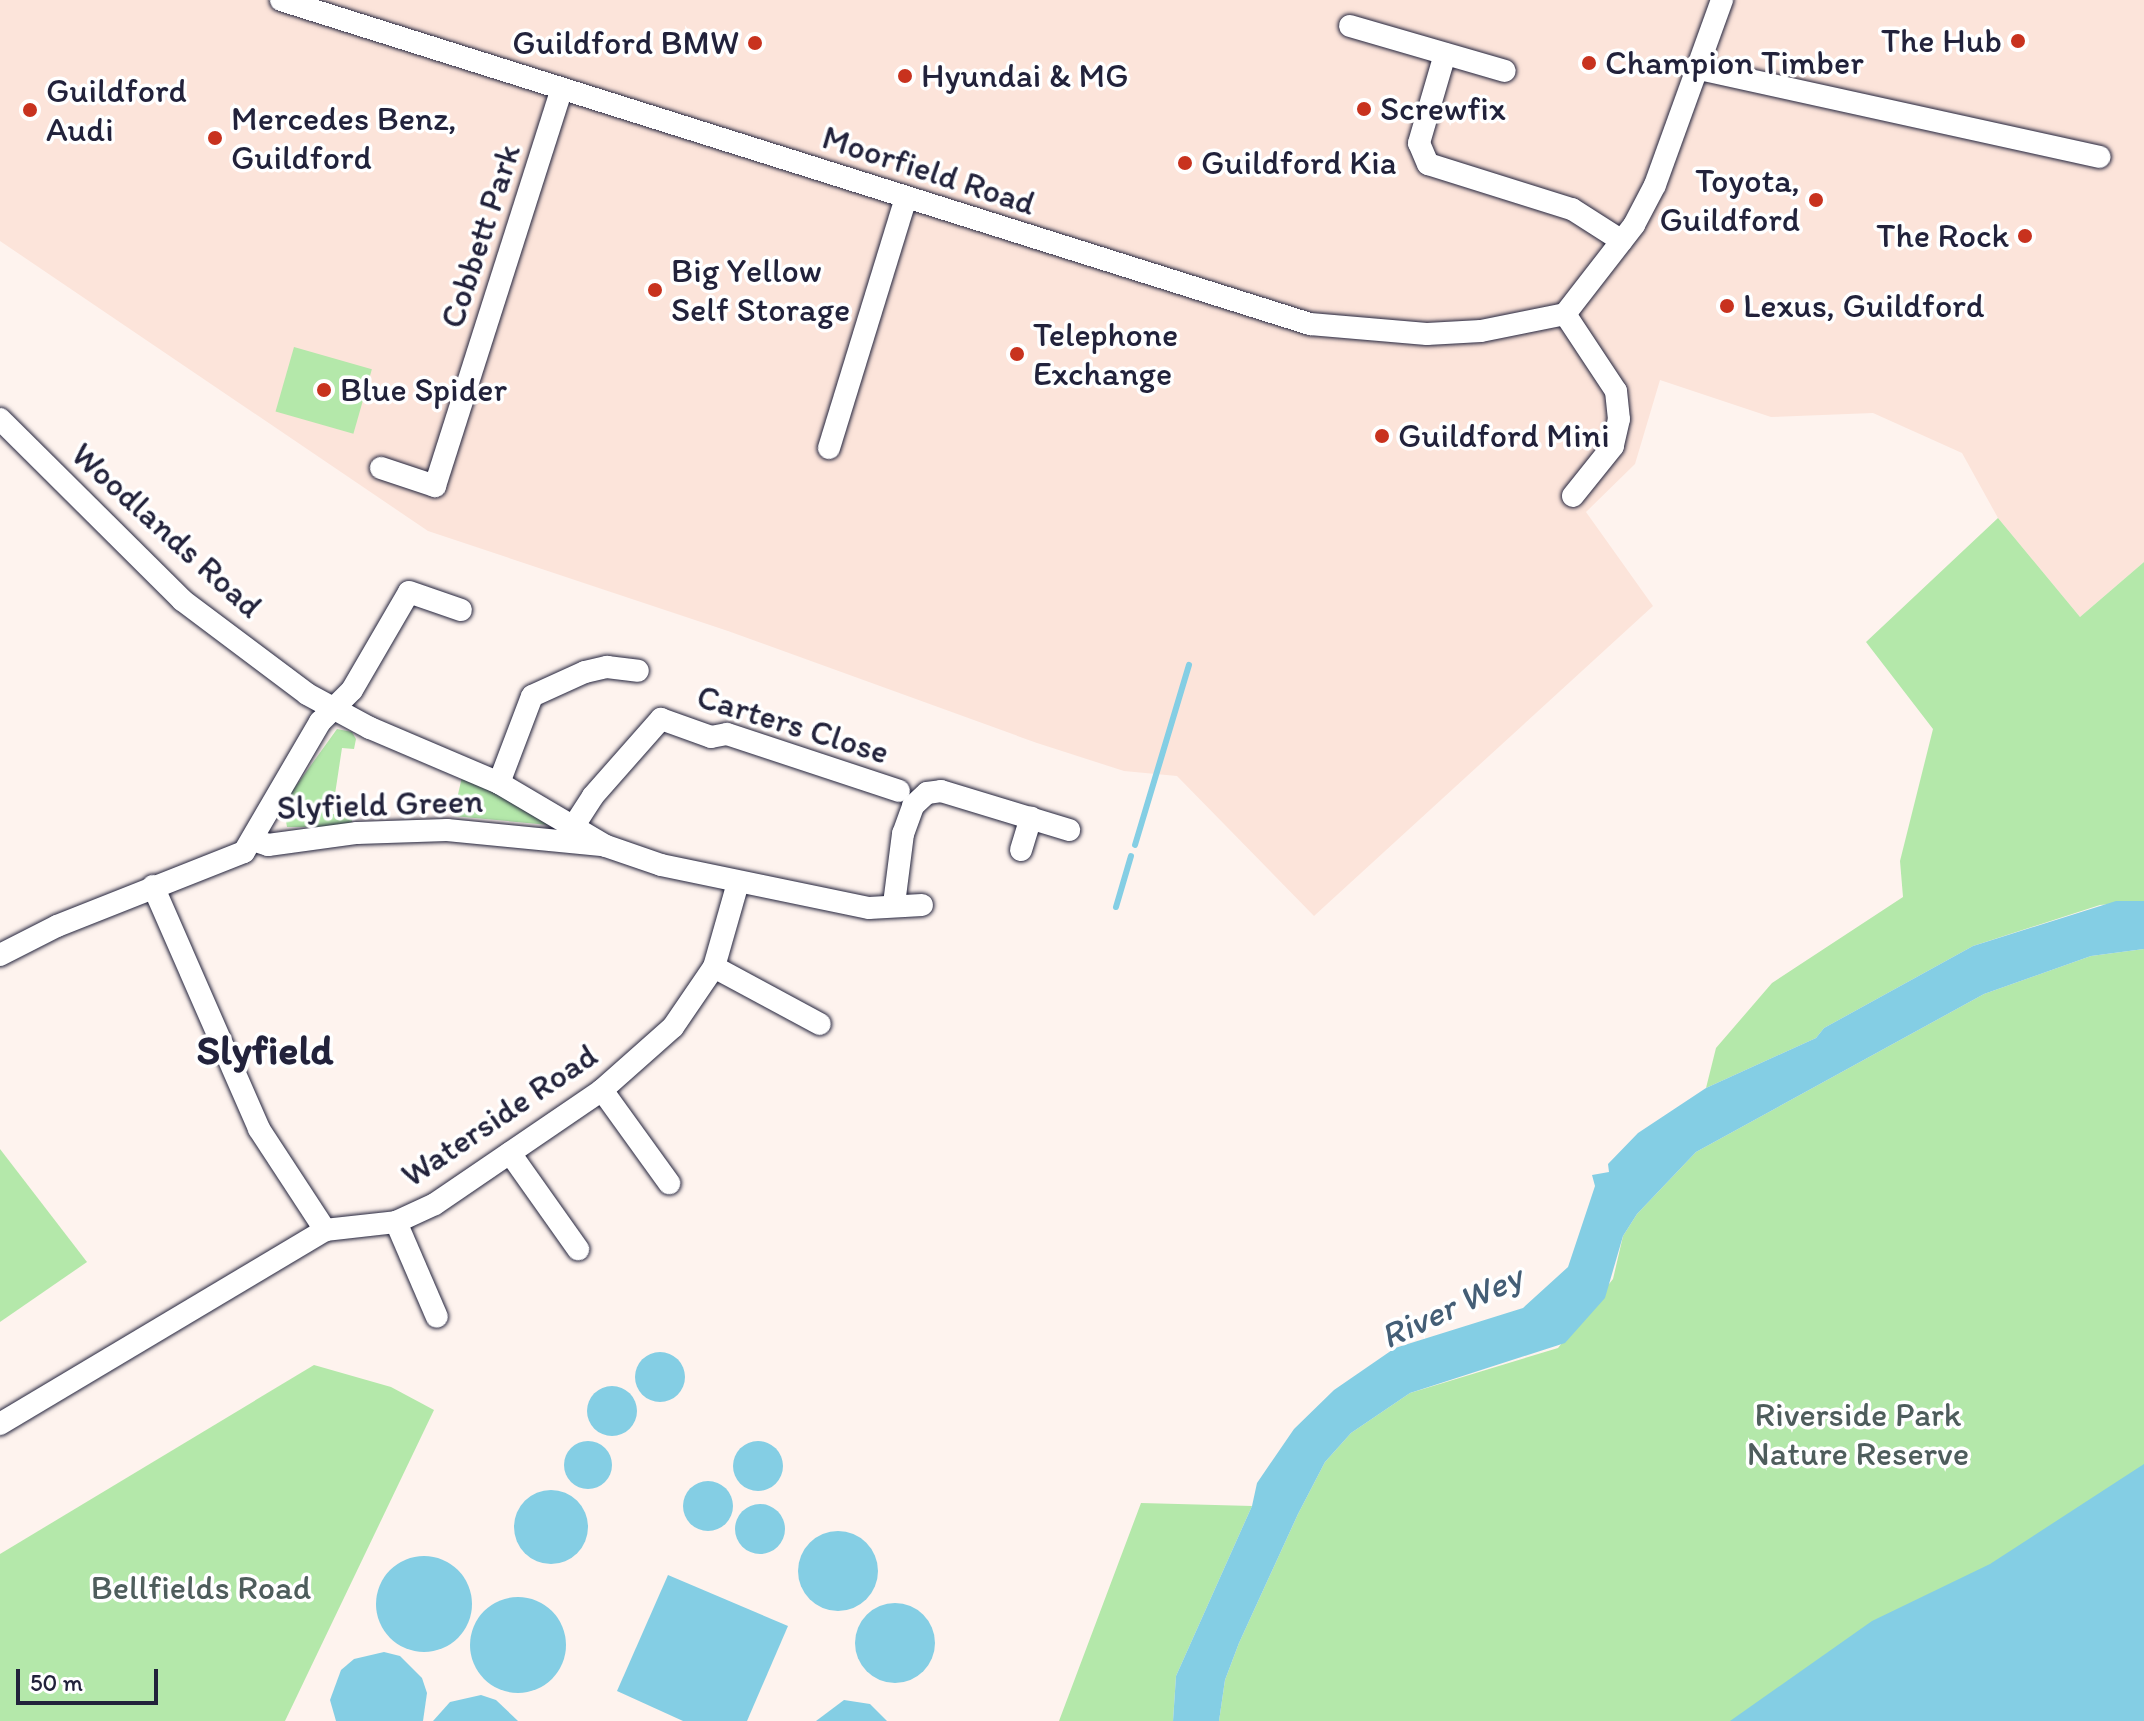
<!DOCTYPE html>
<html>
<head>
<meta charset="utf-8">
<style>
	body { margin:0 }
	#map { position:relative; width:2144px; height:1721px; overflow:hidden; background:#fef3ee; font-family:Itim,sans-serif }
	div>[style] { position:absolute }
	.built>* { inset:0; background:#fce4da }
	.green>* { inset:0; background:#b4e8aa; transform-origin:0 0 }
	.water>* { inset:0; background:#84cee4 }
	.round { border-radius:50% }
	.stream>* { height:6px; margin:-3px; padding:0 3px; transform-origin:3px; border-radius:3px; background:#84cee4 }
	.roads { filter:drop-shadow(0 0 2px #22223b) drop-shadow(0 0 2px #22223b) }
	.minor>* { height:22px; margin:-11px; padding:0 11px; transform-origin:11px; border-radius:11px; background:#fff }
	.dots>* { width:22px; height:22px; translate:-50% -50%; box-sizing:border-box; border:4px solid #fff; border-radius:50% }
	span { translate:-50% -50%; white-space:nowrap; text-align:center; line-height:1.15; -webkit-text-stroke:7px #fff; paint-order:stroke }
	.poi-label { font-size:34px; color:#22223b }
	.right { translate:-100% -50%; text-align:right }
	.left { translate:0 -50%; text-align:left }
	.street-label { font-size:34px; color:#22223b }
	.park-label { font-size:34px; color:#4e5d5c }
	.water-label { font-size:36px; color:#445e76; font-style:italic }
	.district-label { font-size:42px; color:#22223b; font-weight:700 }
	.scale { position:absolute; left:16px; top:1669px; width:142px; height:36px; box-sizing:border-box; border:4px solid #22223b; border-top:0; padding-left:10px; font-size:24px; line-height:28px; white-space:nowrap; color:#22223b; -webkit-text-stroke:6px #fff; paint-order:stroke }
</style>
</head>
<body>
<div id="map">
	<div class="built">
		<div style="clip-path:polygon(0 0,2144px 0,2144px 562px,2080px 617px,1998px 518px,1962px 453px,1873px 413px,1771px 417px,1660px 380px,1635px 464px,1586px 512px,1653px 606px,1314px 916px,1177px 776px,1124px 771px,1037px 743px,728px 631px,428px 531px,0 241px)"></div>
	</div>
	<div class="green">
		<div style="left:294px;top:347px;width:81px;height:67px;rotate:16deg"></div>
		<div style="clip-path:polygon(1998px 518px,2080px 617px,2144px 562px,2144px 901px,2100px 905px,1973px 946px,1824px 1028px,1816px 1038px,1706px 1088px,1716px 1048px,1772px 983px,1903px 897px,1900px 861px,1933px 729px,1866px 642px)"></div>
		<div style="clip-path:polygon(337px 729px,352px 732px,356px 739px,354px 749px,342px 748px,332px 814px,352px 816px,352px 822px,346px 827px,287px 827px,283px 804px)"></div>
		<div style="clip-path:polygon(462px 777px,551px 820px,549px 825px,453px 816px)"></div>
		<div style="clip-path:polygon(2144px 949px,2144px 1721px,1219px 1721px,1225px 1680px,1239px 1643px,1298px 1514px,1325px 1462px,1351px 1433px,1410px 1393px,1558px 1348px,1613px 1279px,1623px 1236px,1637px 1214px,1696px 1152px,1984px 994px,2091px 956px)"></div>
		<div style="clip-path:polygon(0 1149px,87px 1262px,0 1322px)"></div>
		<div style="clip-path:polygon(314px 1365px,391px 1387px,434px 1410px,285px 1721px,0 1721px,0 1554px)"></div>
		<div style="clip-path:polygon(1141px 1503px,1252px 1506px,1176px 1676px,1173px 1721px,1059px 1721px)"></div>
	</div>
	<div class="water">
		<div style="clip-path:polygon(2116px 901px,2144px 901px,2144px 949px,2091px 956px,1984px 994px,1696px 1152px,1637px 1214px,1623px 1236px,1605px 1298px,1565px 1343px,1410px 1393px,1351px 1433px,1325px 1462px,1298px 1514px,1239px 1643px,1225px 1680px,1219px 1721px,1173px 1721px,1176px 1676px,1252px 1506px,1257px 1483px,1294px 1429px,1334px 1390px,1395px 1348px,1523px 1308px,1568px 1267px,1595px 1186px,1592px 1175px,1609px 1172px,1608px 1164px,1638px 1133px,1706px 1088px,1816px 1038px,1824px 1028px,1973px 946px)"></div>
		<div class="round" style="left:635px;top:1352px;width:50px;height:50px"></div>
		<div class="round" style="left:587px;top:1386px;width:50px;height:50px"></div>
		<div class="round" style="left:564px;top:1441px;width:48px;height:48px"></div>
		<div class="round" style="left:733px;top:1441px;width:50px;height:50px"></div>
		<div style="clip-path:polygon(2144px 1464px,2144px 1721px,1730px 1721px,1872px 1621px,1990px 1564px)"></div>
		<div class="round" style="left:683px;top:1481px;width:50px;height:50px"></div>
		<div class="round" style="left:514px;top:1490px;width:74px;height:74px"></div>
		<div class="round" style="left:735px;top:1504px;width:50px;height:50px"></div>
		<div class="round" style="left:798px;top:1531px;width:80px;height:80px"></div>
		<div class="round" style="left:376px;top:1556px;width:96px;height:96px"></div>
		<div style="clip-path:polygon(668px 1575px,788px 1626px,747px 1721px,683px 1721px,617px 1691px)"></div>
		<div class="round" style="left:470px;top:1597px;width:96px;height:96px"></div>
		<div class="round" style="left:855px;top:1603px;width:80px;height:80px"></div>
		<div style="clip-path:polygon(384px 1652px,400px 1656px,422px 1678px,427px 1693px,423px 1721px,336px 1721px,330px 1700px,341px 1670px,354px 1659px)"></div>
		<div style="clip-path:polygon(481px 1695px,496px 1700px,518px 1721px,433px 1721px,450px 1702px)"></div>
		<div style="clip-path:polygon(844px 1700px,870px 1704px,887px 1721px,816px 1721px)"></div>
	</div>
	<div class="stream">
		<div style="left:1135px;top:845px;width:188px;rotate:-73.3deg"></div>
		<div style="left:1116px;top:907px;width:53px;rotate:-73.6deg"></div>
	</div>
	<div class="roads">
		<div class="minor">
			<div style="left:281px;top:0;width:1079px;rotate:17.48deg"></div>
			<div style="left:1310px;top:324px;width:117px;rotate:4.9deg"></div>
			<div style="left:1427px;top:334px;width:54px;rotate:-3.2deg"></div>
			<div style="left:1481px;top:331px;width:86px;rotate:-11.4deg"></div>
			<div style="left:1350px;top:26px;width:161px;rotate:16.2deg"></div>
			<div style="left:1445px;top:54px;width:93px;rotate:106.3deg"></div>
			<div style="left:1419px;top:143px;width:23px;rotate:67deg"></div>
			<div style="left:1428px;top:164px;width:151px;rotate:17.4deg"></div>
			<div style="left:1572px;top:209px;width:59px;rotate:32.6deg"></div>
			<div style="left:1700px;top:69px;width:409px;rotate:12.4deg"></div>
			<div style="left:1565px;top:314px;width:113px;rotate:-52.2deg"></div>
			<div style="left:1634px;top:225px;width:45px;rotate:-62.3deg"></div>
			<div style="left:1655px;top:185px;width:197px;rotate:-70.1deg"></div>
			<div style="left:1565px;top:314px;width:92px;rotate:56.5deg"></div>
			<div style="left:1616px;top:391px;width:28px;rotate:84deg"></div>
			<div style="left:1619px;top:419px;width:28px;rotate:103deg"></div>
			<div style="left:1613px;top:446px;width:64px;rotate:128.7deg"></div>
			<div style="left:0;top:419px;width:257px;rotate:44.8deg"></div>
			<div style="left:182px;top:600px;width:156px;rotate:36.9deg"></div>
			<div style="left:307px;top:694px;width:72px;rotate:28.4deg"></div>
			<div style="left:370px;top:728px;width:140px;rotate:23.1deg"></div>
			<div style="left:499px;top:783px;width:124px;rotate:30.5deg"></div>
			<div style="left:606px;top:846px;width:58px;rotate:19.1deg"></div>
			<div style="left:661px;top:865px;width:212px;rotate:11.7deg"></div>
			<div style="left:869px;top:908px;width:53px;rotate:-3.2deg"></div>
			<div style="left:829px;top:448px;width:262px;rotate:-72.9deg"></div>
			<div style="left:381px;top:468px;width:57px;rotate:18.4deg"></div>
			<div style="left:435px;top:486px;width:417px;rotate:-72.3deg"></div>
			<div style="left:499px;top:783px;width:93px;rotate:-69.2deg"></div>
			<div style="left:532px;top:696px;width:58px;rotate:-24.4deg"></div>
			<div style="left:585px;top:672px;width:23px;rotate:-13deg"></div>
			<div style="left:607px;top:667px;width:31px;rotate:7deg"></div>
			<div style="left:575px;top:824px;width:33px;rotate:-57deg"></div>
			<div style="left:593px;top:796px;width:103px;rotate:-48.6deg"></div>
			<div style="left:661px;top:719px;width:53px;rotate:19.8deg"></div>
			<div style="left:711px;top:737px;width:16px;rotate:-11deg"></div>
			<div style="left:727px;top:734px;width:181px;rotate:18.3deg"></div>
			<div style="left:253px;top:840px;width:16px;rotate:18deg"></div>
			<div style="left:268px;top:845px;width:90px;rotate:-7.7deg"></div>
			<div style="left:357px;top:833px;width:90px;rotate:-1.9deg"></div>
			<div style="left:447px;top:830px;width:155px;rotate:5.6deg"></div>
			<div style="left:1021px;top:850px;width:34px;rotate:-73deg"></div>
			<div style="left:153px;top:886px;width:265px;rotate:66.4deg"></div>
			<div style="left:259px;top:1129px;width:121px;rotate:56.8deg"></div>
			<div style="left:894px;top:904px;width:71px;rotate:-82.7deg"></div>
			<div style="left:903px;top:834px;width:30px;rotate:-70deg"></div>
			<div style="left:913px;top:806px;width:19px;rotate:-43deg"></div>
			<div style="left:927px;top:793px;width:14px;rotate:-8deg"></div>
			<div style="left:941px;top:791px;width:134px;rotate:16.9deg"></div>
			<div style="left:0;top:955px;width:64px;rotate:-27deg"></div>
			<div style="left:57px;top:926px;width:201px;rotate:-21.6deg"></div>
			<div style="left:244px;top:852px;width:151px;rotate:-59.7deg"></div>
			<div style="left:320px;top:722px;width:45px;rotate:-45deg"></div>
			<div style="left:352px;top:690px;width:113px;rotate:-59.8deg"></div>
			<div style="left:409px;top:592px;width:55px;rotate:19.1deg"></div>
			<div style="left:714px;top:967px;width:120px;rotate:28.3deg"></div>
			<div style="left:602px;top:1090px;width:115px;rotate:54.2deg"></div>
			<div style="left:510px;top:1153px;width:118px;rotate:54.7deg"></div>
			<div style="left:396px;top:1222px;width:103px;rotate:66.7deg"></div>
			<div style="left:0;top:1424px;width:378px;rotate:-30.8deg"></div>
			<div style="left:325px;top:1230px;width:71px;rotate:-6.4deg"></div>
			<div style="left:396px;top:1222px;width:43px;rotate:-24.8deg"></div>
			<div style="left:435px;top:1204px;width:202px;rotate:-34.3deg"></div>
			<div style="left:602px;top:1090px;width:95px;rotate:-41.6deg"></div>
			<div style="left:673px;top:1027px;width:73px;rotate:-55.7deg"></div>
			<div style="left:714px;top:967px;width:87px;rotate:-74.1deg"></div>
		</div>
	</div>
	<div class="dots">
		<div style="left:2018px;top:41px;background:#c8321e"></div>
		<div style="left:755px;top:43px;background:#c8321e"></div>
		<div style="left:1589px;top:63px;background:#c8321e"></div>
		<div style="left:905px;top:76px;background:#c8321e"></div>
		<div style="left:1364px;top:109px;background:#c8321e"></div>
		<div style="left:30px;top:110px;background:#c8321e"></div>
		<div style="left:215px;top:138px;background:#c8321e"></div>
		<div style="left:1185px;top:163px;background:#c8321e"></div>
		<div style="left:1816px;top:200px;background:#c8321e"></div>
		<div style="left:2025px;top:236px;background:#c8321e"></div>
		<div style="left:655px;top:290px;background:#c8321e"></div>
		<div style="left:1727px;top:306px;background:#c8321e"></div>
		<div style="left:1017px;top:354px;background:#c8321e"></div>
		<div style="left:324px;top:390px;background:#c8321e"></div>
		<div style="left:1382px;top:436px;background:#c8321e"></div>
	</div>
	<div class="poi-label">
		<span class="right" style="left:2002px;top:41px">The Hub</span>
		<span class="right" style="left:739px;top:43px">Guildford BMW</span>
		<span class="left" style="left:1605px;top:63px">Champion Timber</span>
		<span class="left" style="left:921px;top:76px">Hyundai &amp; MG</span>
		<span class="left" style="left:46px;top:110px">Guildford<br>Audi</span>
		<span class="left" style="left:1380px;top:109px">Screwfix</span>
		<span class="left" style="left:231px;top:138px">Mercedes Benz,<br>Guildford</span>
		<span class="left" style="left:1201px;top:163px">Guildford Kia</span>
		<span class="right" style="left:1800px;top:200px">Toyota,<br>Guildford</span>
		<span class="right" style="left:2009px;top:236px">The Rock</span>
		<span class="left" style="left:671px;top:290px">Big Yellow<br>Self Storage</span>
		<span class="left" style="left:1743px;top:306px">Lexus, Guildford</span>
		<span class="left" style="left:1033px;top:354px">Telephone<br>Exchange</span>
		<span class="left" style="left:340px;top:390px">Blue Spider</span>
		<span class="left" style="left:1398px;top:436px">Guildford Mini</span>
	</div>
	<div class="street-label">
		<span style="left:929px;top:170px;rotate:18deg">Moorfield Road</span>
		<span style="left:480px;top:236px;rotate:-72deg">Cobbett Park</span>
		<span style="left:167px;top:530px;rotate:42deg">Woodlands Road</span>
		<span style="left:793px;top:724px;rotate:17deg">Carters Close</span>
		<span style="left:380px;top:804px;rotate:-2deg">Slyfield Green</span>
		<span style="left:499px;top:1115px;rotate:-34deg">Waterside Road</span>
	</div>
	<div class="park-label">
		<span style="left:1858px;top:1434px">Riverside Park<br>Nature Reserve</span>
		<span style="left:201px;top:1588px">Bellfields Road</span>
	</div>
	<div class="water-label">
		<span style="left:1451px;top:1306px;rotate:-25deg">River Wey</span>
	</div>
	<div class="district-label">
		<span style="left:265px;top:1050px">Slyfield</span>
	</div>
	<div class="scale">50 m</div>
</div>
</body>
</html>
